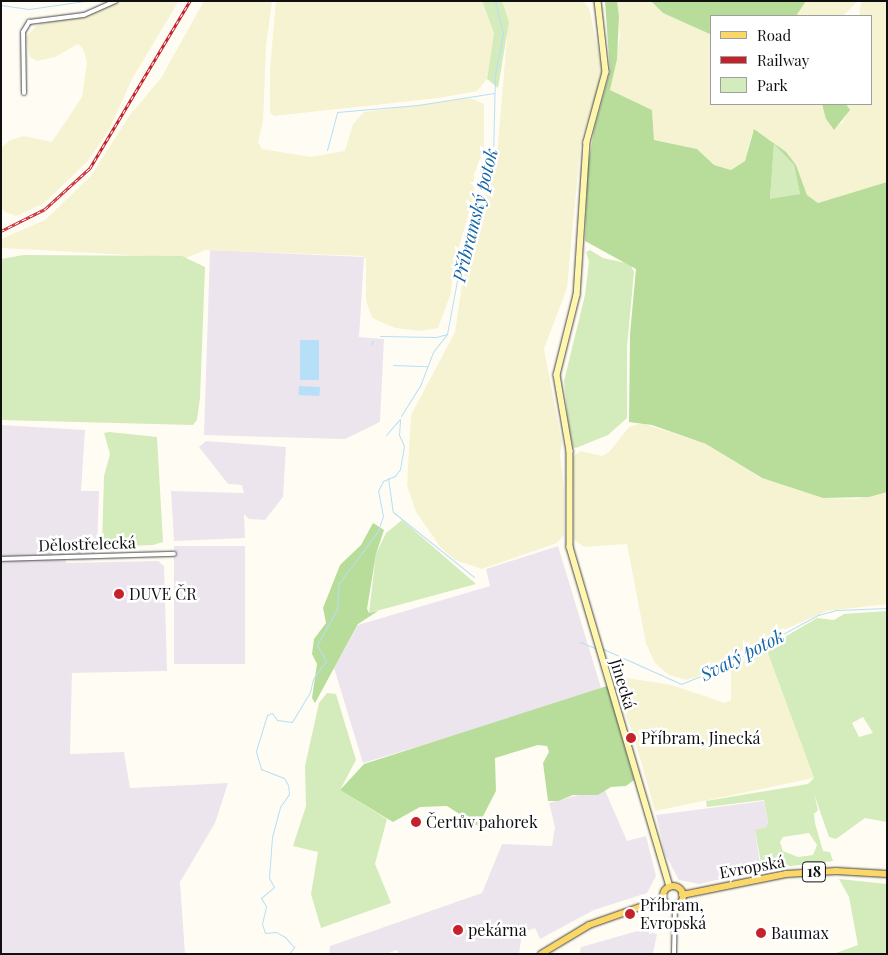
<!DOCTYPE html>
<html>
<head>
<meta charset="utf-8">
<style>
	body { margin:0 }
	#map { position:relative; width:888px; height:955px; overflow:hidden; background:#fffdf3; font-family:"Playfair Display",serif }
	div>[style] { position:absolute }
	.industrial>* { inset:0; background:#ede5ee; transform-origin:0 0 }
	.farmland>* { inset:0; background:#f6f3d2 }
	.green>* { inset:0; background:#d4ebbb }
	.forest>* { inset:0; background:#b8dd9a }
	.water>* { inset:0; background:#b6dff8; transform-origin:0 0 }
	.stream>* { height:1px; margin:-0.5px; padding:0 0.5px; transform-origin:0.5px; border-radius:0.5px; background:#b6dff8 }
	.roads { filter:drop-shadow(0 0 1px #434343) drop-shadow(0 0 1px #434343) }
	.minor>* { height:4px; margin:-2px; padding:0 2px; transform-origin:2px; border-radius:2px; background:#fff }
	.secondary>* { height:5.5px; margin:-2.75px; padding:0 2.75px; transform-origin:2.75px; border-radius:2.75px; background:#fff6ae }
	.primary>* { height:6px; margin:-3px; padding:0 3px; transform-origin:3px; border-radius:3px; background:#fbd767 }
	.primary>.ring { margin:-3px; padding:0; box-sizing:content-box; background:none; border:6px solid #fbd767; border-radius:50% }
	.rail>* { height:3px; margin-top:-1.5px; transform-origin:0; background:repeating-linear-gradient(90deg,#fff 0 4px,#c5232b 0 8px); box-sizing:border-box; border-block:1px solid #c5232b }
	.dots>* { width:14px; height:14px; translate:-50% -50%; box-sizing:border-box; border:2px solid #fff; border-radius:50% }
	span { translate:-50% -50%; white-space:nowrap; text-align:center; line-height:1.15; -webkit-text-stroke:5px #fff; paint-order:stroke }
	.shield-label span { padding:1px 4px; background:#fff; border:1px solid; border-radius:4px; -webkit-text-stroke-width:0 }
	.shield-label { font-size:15px; color:#101010; font-weight:700 }
	.street-label { font-size:16px; color:#101010 }
	.poi-label { font-size:16px; color:#101010 }
	.left { translate:0 -50%; text-align:left }
	.water-label { font-size:18px; color:#1567a7; font-style:italic }
	.frame { position:absolute; inset:0; border:2px solid #101010; pointer-events:none }
	.legend { position:absolute; left:710px; top:15px; width:162px; height:90px; box-sizing:border-box; background:#fff; border:1px solid #9f9f9f; margin:0; padding:6px 9px; list-style:none; font-size:15px; color:#101010 }
	.legend li { display:flex; align-items:center; gap:10px; height:25px }
	.legend b { width:25px; border:1px solid #9f9f9f }
</style>
</head>
<body>
<div id="map">
	<div class="industrial">
		<div style="clip-path:polygon(210px 250px,364px 257px,359px 337px,384px 339px,380px 422px,345px 439px,204px 435px)"></div>
		<div style="clip-path:polygon(1px 425px,85px 430px,81px 491px,99px 491px,97px 553px,66px 554px,66px 563px,158px 561px,164px 566px,167px 671px,72px 673px,70px 754px,124px 752px,130px 788px,228px 783px,215px 823px,180px 882px,185px 954px,1px 954px)"></div>
		<div style="clip-path:polygon(206px 441px,286px 447px,283px 497px,265px 520px,249px 519px,244px 514px,245px 538px,174px 541px,171px 491px,244px 493px,242px 485px,228px 484px,199px 447px)"></div>
		<div style="left:245px;top:546px;width:118px;height:71px;rotate:90deg"></div>
		<div style="clip-path:polygon(558px 546px,602px 691px,363px 763px,334px 668px,358px 625px,490px 586px,486px 569px)"></div>
		<div style="clip-path:polygon(604px 788px,627px 841px,646px 836px,656px 876px,647px 893px,594px 910px,540px 939px,535px 928px,522px 933px,519px 954px,399px 954px,397px 950px,386px 954px,329px 954px,330px 946px,482px 893px,502px 844px,552px 846px,555px 827px,549px 803px)"></div>
		<div style="clip-path:polygon(764px 801px,768px 822px,766px 827px,755px 831px,761px 870px,699px 884px,679px 880px,665px 854px,656px 815px)"></div>
		<div style="clip-path:polygon(641px 930px,657px 934px,653px 954px,579px 954px,581px 947px)"></div>
	</div>
	<div class="farmland">
		<div style="clip-path:polygon(121px 1px,179px 1px,132px 79px,109px 130px,87px 162px,43px 204px,16px 216px,5px 212px,1px 208px,1px 148px,10px 140px,24px 136px,52px 142px,82px 97px,87px 62px,83px 49px,78px 44px,55px 57px,37px 61px,30px 57px,26px 37px,37px 25px,92px 14px)"></div>
		<div style="clip-path:polygon(204px 1px,272px 1px,266px 47px,263px 122px,258px 142px,262px 149px,311px 157px,345px 151px,353px 124px,364px 112px,470px 98px,484px 104px,484px 148px,474px 175px,474px 195px,453px 268px,451px 293px,438px 328px,421px 331px,395px 328px,372px 318px,366px 300px,366px 259px,363px 256px,205px 250px,186px 258px,1px 248px,1px 239px,45px 220px,91px 176px,129px 116px,161px 78px)"></div>
		<div style="clip-path:polygon(276px 1px,482px 1px,494px 33px,487px 79px,477px 91px,439px 98px,274px 116px,270px 113px,270px 68px)"></div>
		<div style="clip-path:polygon(502px 1px,583px 1px,589px 8px,602px 67px,599px 88px,581px 139px,567px 288px,544px 349px,562px 442px,560px 454px,564px 490px,564px 535px,557px 543px,482px 569px,455px 560px,441px 548px,416px 512px,407px 485px,411px 415px,455px 332px,464px 271px,481px 223px,490px 175px,497px 157px,507px 37px)"></div>
		<div style="clip-path:polygon(617px 1px,651px 1px,664px 13px,712px 35px,712px 104px,822px 104px,832px 128px,842px 123px,849px 110px,846px 104px,872px 104px,872px 16px,859px 16px,861px 2px,887px 1px,887px 182px,818px 203px,807px 195px,796px 165px,770px 140px,756px 131px,752px 133px,745px 161px,731px 170px,714px 165px,697px 149px,654px 140px,652px 110px,610px 90px,620px 36px)"></div>
		<div style="clip-path:polygon(806px 1px,858px 1px,843px 16px,796px 16px)"></div>
		<div style="clip-path:polygon(642px 423px,706px 444px,759px 477px,823px 498px,856px 499px,887px 491px,887px 604px,827px 611px,754px 643px,697px 677px,686px 680px,669px 675px,655px 663px,646px 644px,627px 544px,584px 547px,574px 539px,573px 457px,580px 451px,602px 456px,609px 452px,629px 427px)"></div>
		<div style="clip-path:polygon(766px 648px,814px 778px,655px 811px,634px 737px,616px 689px,617px 681px,627px 678px,672px 685px,725px 703px,731px 700px,731px 668px)"></div>
	</div>
	<div class="green">
		<div style="clip-path:polygon(482px 1px,502px 1px,509px 22px,498px 88px,487px 79px,494px 33px)"></div>
		<div style="clip-path:polygon(774px 144px,794px 165px,800px 194px,770px 200px)"></div>
		<div style="clip-path:polygon(590px 250px,603px 258px,630px 264px,634px 272px,627px 347px,627px 418px,608px 435px,576px 448px,573px 447px,568px 421px,564px 381px,585px 295px,589px 261px,586px 252px)"></div>
		<div style="clip-path:polygon(24px 255px,182px 256px,205px 267px,200px 398px,197px 420px,193px 425px,1px 420px,1px 259px)"></div>
		<div style="clip-path:polygon(109px 432px,157px 437px,163px 542px,153px 545px,102px 547px,104px 476px,110px 454px,104px 433px)"></div>
		<div style="clip-path:polygon(402px 520px,476px 584px,369px 613px,376px 554px,386px 533px)"></div>
		<div style="clip-path:polygon(evenodd,887px 611px,887px 822px,865px 818px,836px 839px,829px 837px,814px 794px,818px 810px,814px 814px,815px 823px,823px 851px,830px 852px,833px 861px,766px 869px,761px 863px,755px 830px,766px 827px,768px 822px,764px 800px,707px 807px,706px 801px,808px 784px,814px 778px,766px 648px,817px 618px,834px 620px,844px 614px,887px 611px,863px 717px,873px 733px,859px 737px,852px 723px,863px 717px,887px 611px,809px 833px,817px 845px,813px 855px,798px 857px,783px 851px,780px 842px,783px 837px,809px 833px)"></div>
		<div style="clip-path:polygon(327px 693px,336px 694px,356px 760px,340px 790px,387px 819px,375px 864px,391px 903px,321px 928px,311px 894px,318px 852px,293px 846px,306px 806px,305px 766px,319px 703px)"></div>
		<div style="clip-path:polygon(839px 879px,887px 884px,887px 954px,833px 954px,858px 945px,849px 897px)"></div>
	</div>
	<div class="forest">
		<div style="clip-path:polygon(evenodd,605px 1px,617px 1px,619px 17px,617px 59px,610px 90px,652px 110px,654px 140px,697px 149px,714px 165px,731px 170px,745px 161px,754px 129px,786px 152px,796px 165px,807px 195px,818px 203px,887px 182px,887px 492px,869px 497px,823px 498px,762px 478px,706px 444px,652px 425px,629px 422px,630px 334px,636px 269px,585px 241px,588px 166px,594px 130px,610px 72px,605px 1px,774px 144px,794px 165px,800px 194px,770px 199px,774px 144px)"></div>
		<div style="clip-path:polygon(651px 1px,806px 1px,796px 16px,712px 16px,712px 35px,663px 13px)"></div>
		<div style="clip-path:polygon(822px 104px,846px 104px,850px 110px,834px 130px,826px 119px)"></div>
		<div style="clip-path:polygon(373px 523px,384px 530px,376px 554px,367px 609px,369px 613px,378px 611px,358px 624px,315px 703px,312px 698px,317px 664px,312px 654px,314px 639px,326px 623px,323px 608px,340px 565px,361px 545px)"></div>
		<div style="clip-path:polygon(607px 686px,634px 780px,626px 786px,611px 787px,598px 795px,573px 795px,558px 801px,548px 801px,543px 763px,549px 752px,547px 746px,538px 745px,495px 758px,496px 791px,478px 826px,447px 806px,420px 807px,393px 822px,340px 790px,364px 764px)"></div>
	</div>
	<div class="water">
		<div style="left:300px;top:340px;width:19px;height:40px"></div>
		<div style="left:299px;top:386px;width:21px;height:9px;rotate:3deg"></div>
	</div>
	<div class="stream">
		<div style="left:1px;top:5px;width:28px;rotate:8deg"></div>
		<div style="left:29px;top:9px;width:56px;rotate:-8.3deg"></div>
		<div style="left:327px;top:150px;width:39px;rotate:-75deg"></div>
		<div style="left:337px;top:112px;width:81px;rotate:-4.9deg"></div>
		<div style="left:418px;top:105px;width:77px;rotate:-9deg"></div>
		<div style="left:380px;top:336px;width:56px;rotate:1deg"></div>
		<div style="left:436px;top:337px;width:11px;rotate:-15deg"></div>
		<div style="left:371px;top:344px;width:4px;rotate:-56deg"></div>
		<div style="left:393px;top:365px;width:34px;rotate:2deg"></div>
		<div style="left:401px;top:416px;width:36px;rotate:-58deg"></div>
		<div style="left:420px;top:386px;width:36px;rotate:-69deg"></div>
		<div style="left:433px;top:352px;width:23px;rotate:-52deg"></div>
		<div style="left:447px;top:334px;width:76px;rotate:-79.4deg"></div>
		<div style="left:461px;top:259px;width:49px;rotate:-68.6deg"></div>
		<div style="left:479px;top:213px;width:37px;rotate:-87deg"></div>
		<div style="left:481px;top:176px;width:23px;rotate:-59deg"></div>
		<div style="left:493px;top:156px;width:81px;rotate:-88.6deg"></div>
		<div style="left:495px;top:75px;width:43px;rotate:-79.2deg"></div>
		<div style="left:503px;top:33px;width:33px;rotate:-104deg"></div>
		<div style="left:386px;top:435px;width:21px;rotate:-49deg"></div>
		<div style="left:388px;top:478px;width:34px;rotate:82deg"></div>
		<div style="left:393px;top:512px;width:104px;rotate:38.7deg"></div>
		<div style="left:580px;top:642px;width:16px;rotate:22deg"></div>
		<div style="left:601px;top:648px;width:88px;rotate:24.2deg"></div>
		<div style="left:681px;top:684px;width:40px;rotate:-22deg"></div>
		<div style="left:718px;top:669px;width:114px;rotate:-28.4deg"></div>
		<div style="left:818px;top:615px;width:20px;rotate:-15deg"></div>
		<div style="left:837px;top:610px;width:50px;rotate:-2.3deg"></div>
		<div style="left:289px;top:954px;width:9px;rotate:-54deg"></div>
		<div style="left:294px;top:947px;width:13px;rotate:-132deg"></div>
		<div style="left:285px;top:937px;width:10px;rotate:-151deg"></div>
		<div style="left:276px;top:932px;width:11px;rotate:175deg"></div>
		<div style="left:265px;top:933px;width:9px;rotate:-108deg"></div>
		<div style="left:262px;top:924px;width:18px;rotate:-77deg"></div>
		<div style="left:266px;top:906px;width:9px;rotate:-122deg"></div>
		<div style="left:261px;top:898px;width:17px;rotate:-40deg"></div>
		<div style="left:274px;top:887px;width:10px;rotate:-119deg"></div>
		<div style="left:269px;top:878px;width:41px;rotate:-85.8deg"></div>
		<div style="left:272px;top:837px;width:31px;rotate:-75deg"></div>
		<div style="left:280px;top:807px;width:16px;rotate:-55deg"></div>
		<div style="left:289px;top:794px;width:9px;rotate:-96deg"></div>
		<div style="left:288px;top:785px;width:8px;rotate:-120deg"></div>
		<div style="left:284px;top:778px;width:25px;rotate:-159deg"></div>
		<div style="left:261px;top:769px;width:19px;rotate:-106deg"></div>
		<div style="left:256px;top:751px;width:38px;rotate:-73deg"></div>
		<div style="left:267px;top:715px;width:5px;rotate:-22deg"></div>
		<div style="left:272px;top:713px;width:9px;rotate:54deg"></div>
		<div style="left:277px;top:720px;width:15px;rotate:8deg"></div>
		<div style="left:292px;top:722px;width:35px;rotate:-59deg"></div>
		<div style="left:310px;top:692px;width:13px;rotate:-77deg"></div>
		<div style="left:313px;top:679px;width:22px;rotate:-54deg"></div>
		<div style="left:326px;top:661px;width:18px;rotate:-119deg"></div>
		<div style="left:317px;top:645px;width:41px;rotate:-60.9deg"></div>
		<div style="left:337px;top:609px;width:26px;rotate:-86deg"></div>
		<div style="left:339px;top:583px;width:65px;rotate:-53.1deg"></div>
		<div style="left:378px;top:531px;width:16px;rotate:-72deg"></div>
		<div style="left:383px;top:516px;width:25px;rotate:-101deg"></div>
		<div style="left:378px;top:491px;width:11px;rotate:-63deg"></div>
		<div style="left:383px;top:481px;width:13px;rotate:-23deg"></div>
		<div style="left:395px;top:476px;width:9px;rotate:-54deg"></div>
		<div style="left:400px;top:469px;width:23px;rotate:-80deg"></div>
		<div style="left:404px;top:446px;width:12px;rotate:-114deg"></div>
		<div style="left:399px;top:435px;width:16px;rotate:-86deg"></div>
	</div>
	<div class="roads">
		<div class="minor">
			<div style="left:24px;top:93px;width:61px;rotate:-90.9deg"></div>
			<div style="left:23px;top:32px;width:12px;rotate:-59deg"></div>
			<div style="left:29px;top:22px;width:55px;rotate:-7.3deg"></div>
			<div style="left:84px;top:15px;width:35px;rotate:-24deg"></div>
			<div style="left:1px;top:559px;width:173px;rotate:-1.7deg"></div>
			<div style="left:674px;top:954px;width:48px;rotate:-88.8deg"></div>
		</div>
		<div class="secondary">
			<div style="left:598px;top:1px;width:71px;rotate:83.6deg"></div>
			<div style="left:606px;top:72px;width:73px;rotate:105.2deg"></div>
			<div style="left:587px;top:142px;width:153px;rotate:93.7deg"></div>
			<div style="left:577px;top:295px;width:82px;rotate:104deg"></div>
			<div style="left:557px;top:375px;width:77px;rotate:80.3deg"></div>
			<div style="left:570px;top:451px;width:96px;rotate:90deg"></div>
			<div style="left:570px;top:547px;width:354px;rotate:73.6deg"></div>
		</div>
		<div class="primary">
			<div class="ring" style="left:663px;top:886px;width:14px;height:14px"></div>
			<div style="left:682px;top:895px;width:106px;rotate:-11.4deg"></div>
			<div style="left:786px;top:874px;width:50px;rotate:-3.4deg"></div>
			<div style="left:836px;top:871px;width:51px;rotate:3.4deg"></div>
			<div style="left:541px;top:954px;width:56px;rotate:-31.1deg"></div>
			<div style="left:589px;top:925px;width:78px;rotate:-19.4deg"></div>
		</div>
	</div>
	<div class="rail">
		<div style="left:1px;top:231px;width:49px;rotate:-26.6deg"></div>
		<div style="left:45px;top:209px;width:61px;rotate:-42.3deg"></div>
		<div style="left:90px;top:168px;width:195px;rotate:-59.1deg"></div>
	</div>
	<div class="dots">
		<div style="left:119px;top:594px;background:#c5232b"></div>
		<div style="left:631px;top:738px;background:#c5232b"></div>
		<div style="left:416px;top:822px;background:#c5232b"></div>
		<div style="left:630px;top:914px;background:#c5232b"></div>
		<div style="left:458px;top:930px;background:#c5232b"></div>
		<div style="left:761px;top:933px;background:#c5232b"></div>
	</div>
	<div class="shield-label">
		<span style="left:814px;top:872px">18</span>
	</div>
	<div class="street-label">
		<span style="left:87px;top:544px;rotate:-2deg">Dělostřelecká</span>
		<span style="left:623px;top:684px;rotate:73deg">Jinecká</span>
		<span style="left:752px;top:867px;rotate:-10deg">Evropská</span>
	</div>
	<div class="poi-label">
		<span class="left" style="left:129px;top:594px">DUVE ČR</span>
		<span class="left" style="left:641px;top:738px">Příbram, Jinecká</span>
		<span class="left" style="left:426px;top:822px">Čertův pahorek</span>
		<span class="left" style="left:640px;top:914px">Příbram,<br>Evropská</span>
		<span class="left" style="left:468px;top:930px">pekárna</span>
		<span class="left" style="left:771px;top:933px">Baumax</span>
	</div>
	<div class="water-label">
		<span style="left:475px;top:215px;rotate:-76deg">Příbramský potok</span>
		<span style="left:742px;top:655px;rotate:-27deg">Svatý potok</span>
	</div>
	<div class="frame"></div>
	<ul class="legend">
	<li><b style="height:6px;background:#fbd767"></b>Road</li>
	<li><b style="height:6px;background:#c5232b"></b>Railway</li>
	<li><b style="height:14px;background:#d4ebbb"></b>Park</li>
	</ul>
</div>
</body>
</html>
